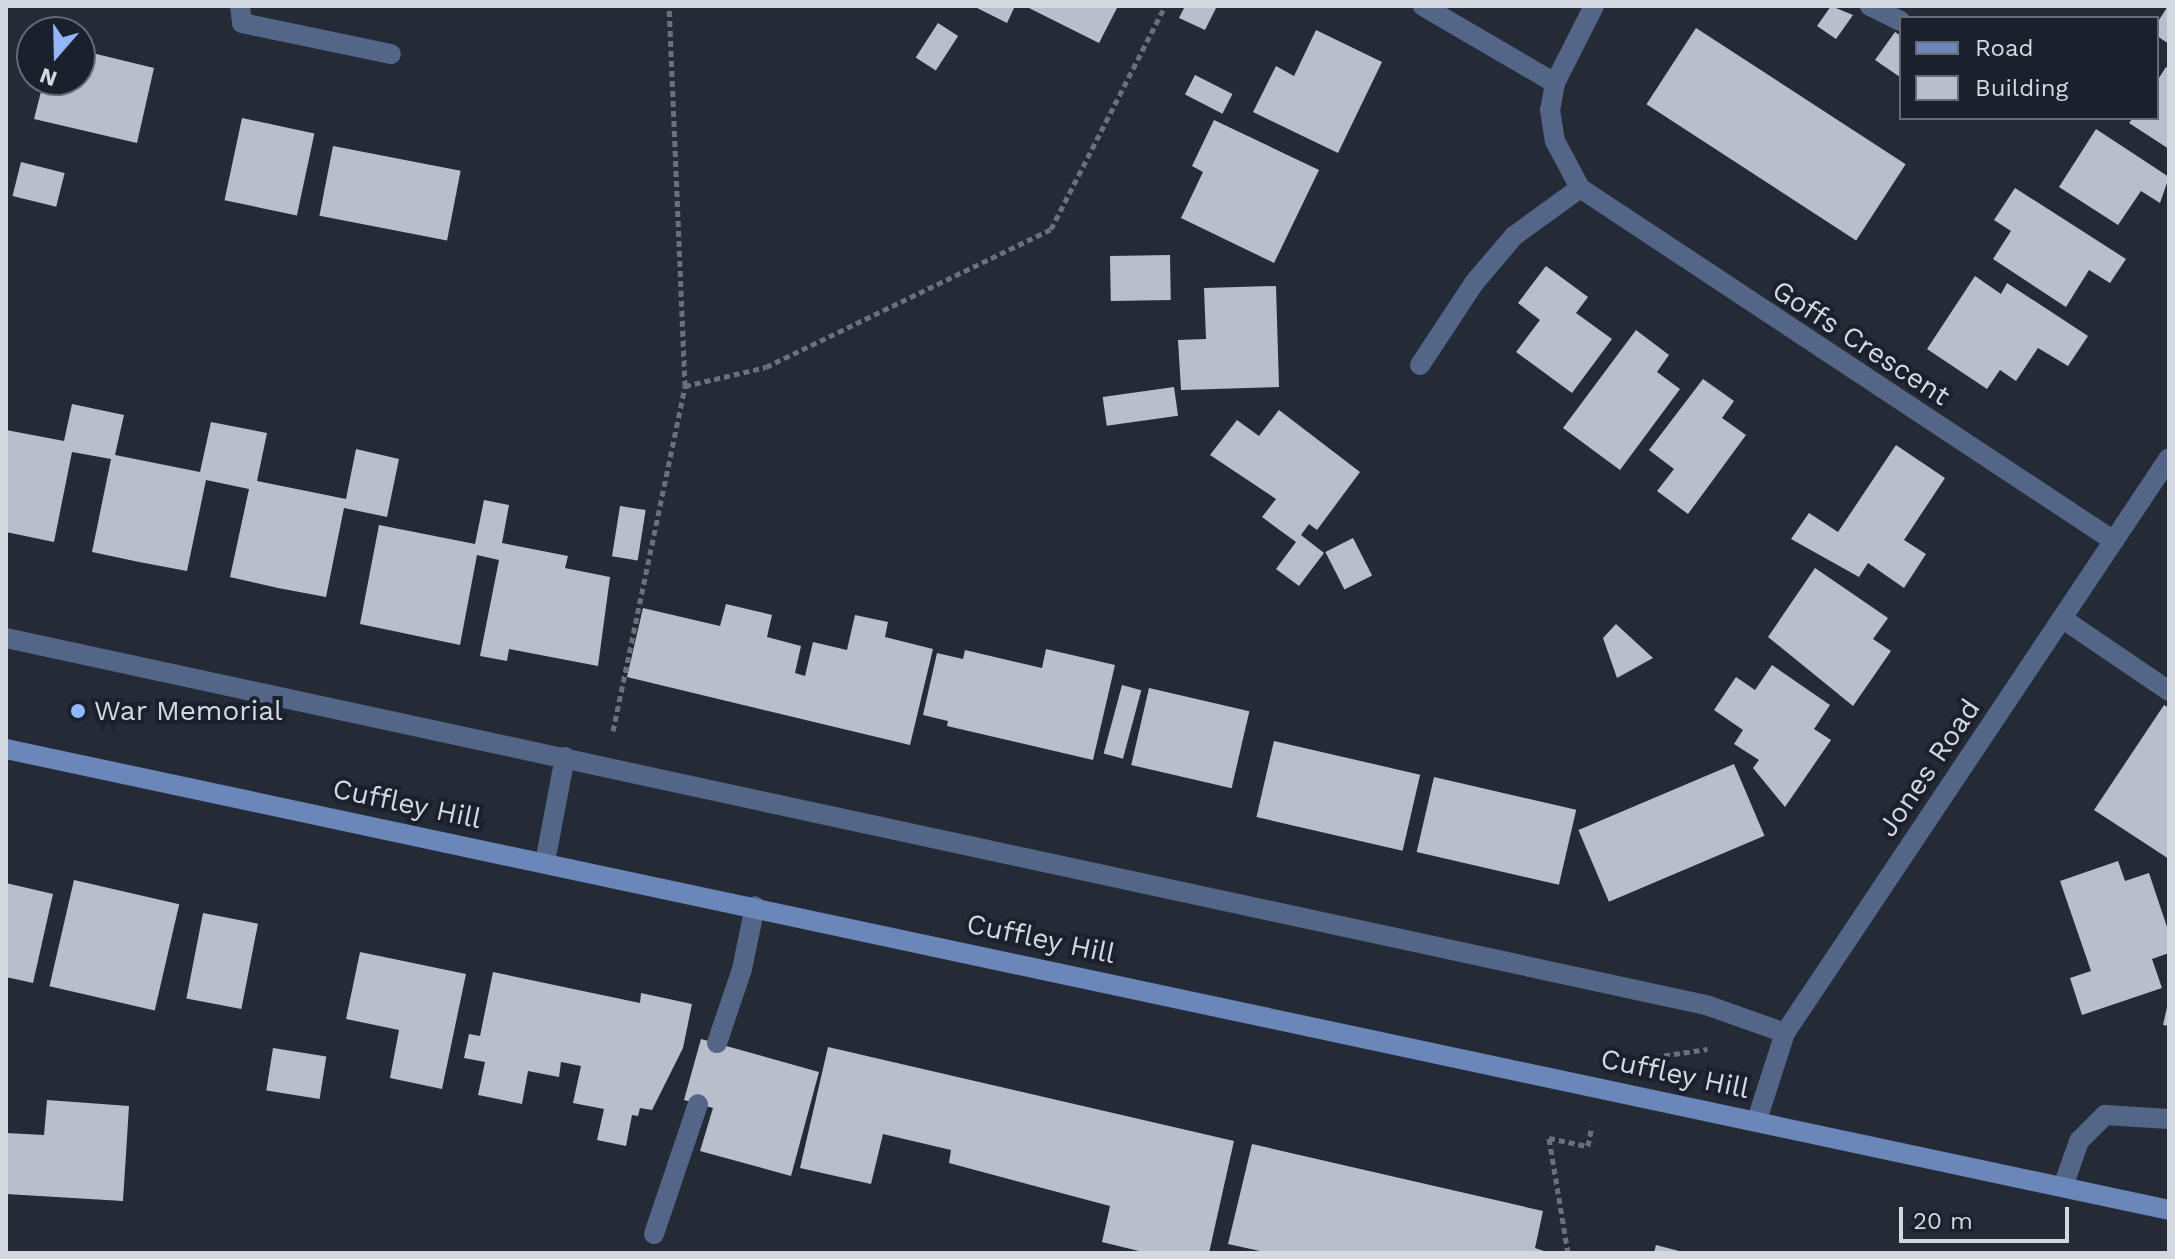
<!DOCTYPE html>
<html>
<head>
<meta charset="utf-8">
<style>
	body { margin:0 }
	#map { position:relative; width:2175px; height:1259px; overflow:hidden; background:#252b36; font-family:"Work Sans",sans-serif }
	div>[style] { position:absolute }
	.building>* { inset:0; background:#b7bfcd; transform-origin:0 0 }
	.path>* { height:5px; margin-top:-2.5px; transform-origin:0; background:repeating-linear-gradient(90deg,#6b707a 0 6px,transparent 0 10px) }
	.service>* { height:20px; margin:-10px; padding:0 10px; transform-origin:10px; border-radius:10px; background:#546687 }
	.minor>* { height:20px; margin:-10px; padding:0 10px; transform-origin:10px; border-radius:10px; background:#546687 }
	.secondary>* { height:20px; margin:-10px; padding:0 10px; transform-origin:10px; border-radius:10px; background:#6b87ba }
	.dots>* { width:22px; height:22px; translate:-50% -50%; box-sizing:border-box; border:4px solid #1b212c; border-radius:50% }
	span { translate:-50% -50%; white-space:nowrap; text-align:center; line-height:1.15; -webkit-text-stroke:8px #1b212c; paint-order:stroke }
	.street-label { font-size:28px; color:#d4d8e0 }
	.poi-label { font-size:28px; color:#d4d8e0 }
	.left { translate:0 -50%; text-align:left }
	.frame { position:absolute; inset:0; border:8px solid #d4d8e0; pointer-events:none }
	.legend { position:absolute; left:1899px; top:16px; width:260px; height:104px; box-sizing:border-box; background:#1b212c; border:2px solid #656a74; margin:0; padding:10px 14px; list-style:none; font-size:24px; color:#d4d8e0 }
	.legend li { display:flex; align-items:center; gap:16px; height:40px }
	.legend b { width:40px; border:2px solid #656a74 }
	.north { position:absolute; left:16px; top:16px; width:80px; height:80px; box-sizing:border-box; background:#1b212c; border:2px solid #656a74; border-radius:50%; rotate:200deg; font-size:22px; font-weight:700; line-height:32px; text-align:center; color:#d4d8e0 }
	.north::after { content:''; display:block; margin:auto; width:28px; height:36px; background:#92b7fd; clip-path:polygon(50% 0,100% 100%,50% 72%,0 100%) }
	.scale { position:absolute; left:1899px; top:1207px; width:170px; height:36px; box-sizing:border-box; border:4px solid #d4d8e0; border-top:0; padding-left:10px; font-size:24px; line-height:28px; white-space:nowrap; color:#d4d8e0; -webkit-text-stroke:6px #1b212c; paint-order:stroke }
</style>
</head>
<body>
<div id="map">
	<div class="building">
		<div style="clip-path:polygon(973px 6px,1015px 6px,1007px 23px)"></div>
		<div style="clip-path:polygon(1025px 6px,1118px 6px,1099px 43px)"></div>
		<div style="clip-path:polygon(1185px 6px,1217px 6px,1205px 30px,1179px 18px)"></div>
		<div style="clip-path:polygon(1831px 6px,1853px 15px,1836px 39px,1817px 26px)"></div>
		<div style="clip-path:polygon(2168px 6px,2169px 6px,2169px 44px,2157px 36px,2157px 23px)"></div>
		<div style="left:938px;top:23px;width:24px;height:41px;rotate:33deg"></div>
		<div style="left:1696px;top:28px;width:250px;height:91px;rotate:33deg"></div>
		<div style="clip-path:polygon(1316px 30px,1382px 62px,1338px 153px,1253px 112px,1276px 66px,1294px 76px)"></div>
		<div style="clip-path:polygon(1895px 32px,1901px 36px,1900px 77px,1875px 60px)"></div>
		<div style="clip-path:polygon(80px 50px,154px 68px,137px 143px,34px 119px,44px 80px,80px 80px)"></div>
		<div style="clip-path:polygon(2166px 67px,2169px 69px,2169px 149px,2129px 123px,2133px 118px,2157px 118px,2157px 81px)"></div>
		<div style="left:1195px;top:75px;width:42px;height:22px;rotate:27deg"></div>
		<div style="left:242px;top:118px;width:74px;height:84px;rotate:12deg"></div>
		<div style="clip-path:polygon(1214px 120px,1319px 170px,1274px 263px,1181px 218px,1203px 172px,1192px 166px)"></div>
		<div style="clip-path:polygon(2096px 129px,2169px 177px,2160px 203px,2141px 191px,2118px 225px,2059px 187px)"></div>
		<div style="left:333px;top:146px;width:130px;height:71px;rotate:11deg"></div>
		<div style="left:21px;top:162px;width:45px;height:35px;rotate:14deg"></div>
		<div style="clip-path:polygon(2015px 188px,2126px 259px,2110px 283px,2089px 270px,2066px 307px,1993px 259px,2011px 231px,1994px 220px)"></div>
		<div style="left:1170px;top:255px;width:45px;height:60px;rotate:89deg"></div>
		<div style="clip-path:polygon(1546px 266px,1588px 297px,1576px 313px,1612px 339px,1572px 393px,1516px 352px,1540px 320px,1518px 303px)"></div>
		<div style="clip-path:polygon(1975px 276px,2001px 294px,2007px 283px,2088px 336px,2068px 366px,2038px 348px,2016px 381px,2000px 370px,1987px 389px,1927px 349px)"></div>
		<div style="clip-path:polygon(1276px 286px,1279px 387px,1181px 390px,1178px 340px,1206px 339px,1204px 288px)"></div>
		<div style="clip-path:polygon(1636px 330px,1669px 355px,1657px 372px,1680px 389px,1620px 470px,1563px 428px)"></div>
		<div style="clip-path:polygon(1703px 379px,1734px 401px,1722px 418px,1746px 435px,1688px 514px,1657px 491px,1674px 469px,1649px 450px)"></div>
		<div style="left:1174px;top:387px;width:29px;height:72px;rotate:82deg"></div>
		<div style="clip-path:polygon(72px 404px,124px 415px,115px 455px,200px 472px,211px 422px,267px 433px,257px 481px,346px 499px,356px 449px,399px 459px,387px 517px,344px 508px,326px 597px,278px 588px,230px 577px,249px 489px,206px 480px,187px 571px,139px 562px,92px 552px,111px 459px,72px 452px,54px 542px,6px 532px,6px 430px,64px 441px)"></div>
		<div style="clip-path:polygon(1279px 410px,1360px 472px,1317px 530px,1309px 524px,1301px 535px,1324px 553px,1299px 586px,1276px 569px,1296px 542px,1262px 517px,1276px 499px,1210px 455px,1237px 420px,1259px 436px)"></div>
		<div style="clip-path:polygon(1896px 445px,1945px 478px,1904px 540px,1926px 554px,1904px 588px,1868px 563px,1859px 577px,1791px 539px,1809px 513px,1838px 532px)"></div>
		<div style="clip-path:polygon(484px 500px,509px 505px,502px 543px,568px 556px,565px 568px,610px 577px,598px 666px,509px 649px,507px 661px,480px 656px,499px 560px,477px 555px,460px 645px,360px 624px,379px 525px,475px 544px)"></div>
		<div style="left:620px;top:506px;width:26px;height:51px;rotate:9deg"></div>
		<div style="left:1353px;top:538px;width:42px;height:31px;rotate:63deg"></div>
		<div style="clip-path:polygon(1815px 568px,1888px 618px,1873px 639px,1891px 651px,1853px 706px,1768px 637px)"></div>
		<div style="clip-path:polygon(726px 604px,772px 615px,767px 637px,801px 646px,795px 673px,805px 676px,813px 642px,847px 650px,855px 615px,888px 622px,885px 637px,933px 649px,910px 745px,627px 677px,643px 608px,720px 626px)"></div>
		<div style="clip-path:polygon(1616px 624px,1653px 658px,1617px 678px,1603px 638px)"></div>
		<div style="clip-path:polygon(1046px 649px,1115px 665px,1093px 760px,947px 726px,948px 721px,923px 715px,937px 653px,963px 659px,965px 650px,1042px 668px)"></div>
		<div style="clip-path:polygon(1772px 665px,1830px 705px,1814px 729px,1831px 740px,1785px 807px,1753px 768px,1759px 760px,1734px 744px,1743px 730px,1714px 710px,1736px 677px,1755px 690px)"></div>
		<div style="left:1122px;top:685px;width:20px;height:71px;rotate:15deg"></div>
		<div style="left:1149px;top:688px;width:103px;height:79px;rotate:13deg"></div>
		<div style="clip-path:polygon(2164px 705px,2169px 708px,2169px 859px,2094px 810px)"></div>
		<div style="left:1274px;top:741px;width:150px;height:78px;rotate:13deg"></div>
		<div style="left:1734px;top:764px;width:78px;height:169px;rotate:67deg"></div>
		<div style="left:1434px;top:777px;width:146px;height:77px;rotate:13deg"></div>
		<div style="clip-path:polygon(2118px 861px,2125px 881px,2149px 873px,2169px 933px,2169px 953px,2152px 959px,2162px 988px,2082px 1015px,2070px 978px,2091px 971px,2060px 881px)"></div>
		<div style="left:74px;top:880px;width:108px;height:109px;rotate:13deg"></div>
		<div style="clip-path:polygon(6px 883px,53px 894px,33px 983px,6px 977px)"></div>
		<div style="left:203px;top:913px;width:56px;height:87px;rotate:11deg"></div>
		<div style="clip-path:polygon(360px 952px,466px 974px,442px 1089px,390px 1078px,399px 1030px,346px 1019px)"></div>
		<div style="clip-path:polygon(493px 972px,640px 1003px,641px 993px,692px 1004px,683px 1048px,652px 1110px,640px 1108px,638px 1116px,632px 1115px,626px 1146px,597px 1140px,604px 1109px,573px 1103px,581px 1066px,561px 1062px,559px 1077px,528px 1071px,522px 1104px,478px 1095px,485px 1062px,464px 1058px,469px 1034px,480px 1036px)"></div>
		<div style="clip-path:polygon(2168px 1003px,2169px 1003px,2169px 1026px,2163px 1025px)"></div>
		<div style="clip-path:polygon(701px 1039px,819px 1072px,791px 1176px,700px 1151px,713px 1108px,684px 1100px)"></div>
		<div style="clip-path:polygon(828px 1047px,1234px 1141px,1209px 1253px,1147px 1253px,1102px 1242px,1110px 1206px,949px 1163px,951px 1150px,883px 1134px,871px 1184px,800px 1168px)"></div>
		<div style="left:273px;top:1048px;width:54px;height:43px;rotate:9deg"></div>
		<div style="clip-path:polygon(47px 1100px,129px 1106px,123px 1201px,6px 1194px,6px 1133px,44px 1135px)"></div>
		<div style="clip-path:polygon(1252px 1144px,1543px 1211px,1535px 1248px,1550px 1253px,1269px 1253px,1228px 1244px)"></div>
		<div style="clip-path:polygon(1656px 1245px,1683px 1252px,1683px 1253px,1654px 1253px)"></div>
	</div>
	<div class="path">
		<div style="left:685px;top:386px;width:83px;rotate:-13.2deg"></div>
		<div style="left:766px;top:367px;width:317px;rotate:-25.8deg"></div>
		<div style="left:1051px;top:229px;width:250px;rotate:-62.9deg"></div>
		<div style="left:613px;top:731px;width:352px;rotate:-78.2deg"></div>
		<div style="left:685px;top:386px;width:380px;rotate:-92.4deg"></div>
		<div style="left:1654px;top:1057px;width:54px;rotate:-8.6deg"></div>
		<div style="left:1568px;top:1253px;width:117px;rotate:-99.4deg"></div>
		<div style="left:1549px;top:1138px;width:40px;rotate:12deg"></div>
		<div style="left:1588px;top:1146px;width:20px;rotate:-79deg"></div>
	</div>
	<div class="service">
		<div style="left:1870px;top:6px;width:34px;rotate:26deg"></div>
		<div style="left:242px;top:23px;width:152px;rotate:11.8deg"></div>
		<div style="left:2063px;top:619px;width:128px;rotate:34.2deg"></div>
		<div style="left:717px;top:1043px;width:78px;rotate:-71.3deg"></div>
		<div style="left:742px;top:969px;width:64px;rotate:-78.3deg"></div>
		<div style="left:654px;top:1234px;width:137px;rotate:-71.3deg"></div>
	</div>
	<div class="minor">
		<div style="left:240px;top:6px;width:17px;rotate:83deg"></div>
		<div style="left:1423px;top:6px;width:153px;rotate:30.3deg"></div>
		<div style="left:1594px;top:6px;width:86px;rotate:116.9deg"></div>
		<div style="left:1555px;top:83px;width:27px;rotate:100deg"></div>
		<div style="left:1550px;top:110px;width:31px;rotate:81deg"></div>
		<div style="left:1555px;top:141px;width:53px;rotate:62deg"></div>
		<div style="left:1580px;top:188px;width:640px;rotate:33.47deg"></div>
		<div style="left:1420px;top:365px;width:98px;rotate:-56.6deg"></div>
		<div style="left:1474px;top:283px;width:62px;rotate:-49.6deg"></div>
		<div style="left:1514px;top:236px;width:82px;rotate:-36deg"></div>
		<div style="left:6px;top:638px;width:1739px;rotate:12.18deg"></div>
		<div style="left:1706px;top:1005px;width:84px;rotate:19.5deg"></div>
		<div style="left:545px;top:862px;width:107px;rotate:-79.2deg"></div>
		<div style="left:1757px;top:1120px;width:91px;rotate:-72.2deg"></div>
		<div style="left:1785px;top:1033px;width:691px;rotate:-56.26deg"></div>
		<div style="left:2063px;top:1187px;width:49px;rotate:-70.8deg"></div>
		<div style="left:2079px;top:1141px;width:37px;rotate:-45deg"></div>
		<div style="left:2105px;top:1115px;width:64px;rotate:3.6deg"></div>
	</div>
	<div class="secondary">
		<div style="left:6px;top:749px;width:2212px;rotate:12.03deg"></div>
	</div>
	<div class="dots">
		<div style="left:78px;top:711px;background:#92b7fd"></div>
	</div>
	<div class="street-label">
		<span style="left:1861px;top:343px;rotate:33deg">Goffs Crescent</span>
		<span style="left:1929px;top:768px;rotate:-56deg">Jones Road</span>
		<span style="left:407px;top:804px;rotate:12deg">Cuffley Hill</span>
		<span style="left:1041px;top:939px;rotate:12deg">Cuffley Hill</span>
		<span style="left:1675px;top:1074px;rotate:12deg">Cuffley Hill</span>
	</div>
	<div class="poi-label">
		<span class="left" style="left:94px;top:711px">War Memorial</span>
	</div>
	<div class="frame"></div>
	<ul class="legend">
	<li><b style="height:10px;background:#6b87ba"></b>Road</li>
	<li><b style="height:22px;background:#b7bfcd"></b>Building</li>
	</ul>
	<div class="north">N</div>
	<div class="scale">20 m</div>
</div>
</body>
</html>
